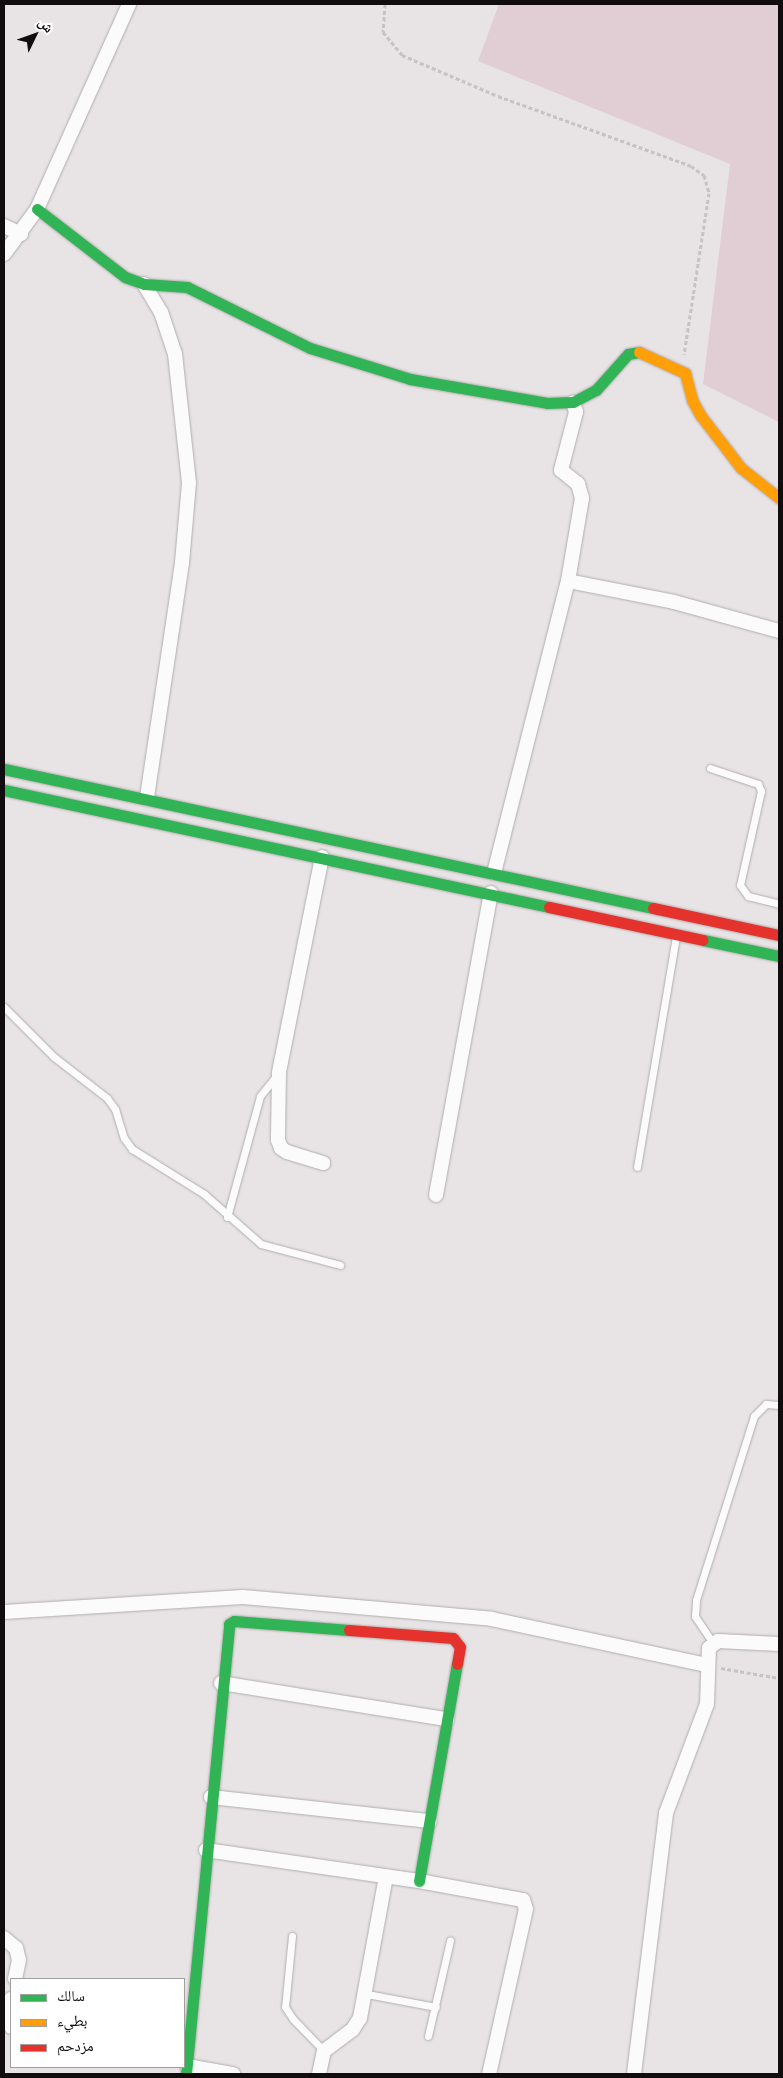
<!DOCTYPE html>
<html>
<head>
<meta charset="utf-8">
<style>
	body { margin:0 }
	#map { position:relative; width:783px; height:2078px; overflow:hidden; background:#e8e3e4; font-family:"IBM Plex Sans","Noto Naskh Arabic",sans-serif }
	div>[style] { position:absolute }
	.green>* { inset:0; background:#e0ced4 }
	.path>* { height:3px; margin-top:-1.5px; transform-origin:0; background:repeating-linear-gradient(90deg,#c6c3c4 0 4px,transparent 0 6.5px) }
	.roads { filter:drop-shadow(0 0 1px #b1adae) drop-shadow(0 0 1px #b1adae) }
	.lane>* { height:7px; margin:-3.5px; padding:0 3.5px; transform-origin:3.5px; border-radius:3.5px; background:#fcfbfb }
	.street>* { height:14px; margin:-7px; padding:0 7px; transform-origin:7px; border-radius:7px; background:#fcfbfb }
	.fast>* { height:11px; margin:-5.5px; padding:0 5.5px; transform-origin:5.5px; border-radius:5.5px; background:#30b455 }
	.slow>* { height:11px; margin:-5.5px; padding:0 5.5px; transform-origin:5.5px; border-radius:5.5px; background:#ff9f0a }
	.jam>* { height:11px; margin:-5.5px; padding:0 5.5px; transform-origin:5.5px; border-radius:5.5px; background:#e5322d }
	span { translate:-50% -50%; white-space:nowrap; text-align:center; line-height:1.15; -webkit-text-stroke:4px #fff; paint-order:stroke }
	.frame { position:absolute; inset:0; border:5px solid #110d0e; pointer-events:none }
	.legend { position:absolute; left:10px; top:1978px; width:175px; height:90px; box-sizing:border-box; background:#fff; border:1px solid #a09e9f; margin:0; padding:6px 9px; list-style:none; font-size:15px; color:#110d0e }
	.legend li { display:flex; align-items:center; gap:10px; height:25px }
	.legend b { width:25px; border:1px solid #a09e9f }
	.north { position:absolute; left:10px; top:10px; width:50px; height:50px; -webkit-text-stroke:4px #fff; paint-order:stroke; rotate:48deg; font-size:14px; font-weight:700; line-height:20px; text-align:center; color:#110d0e }
	.north::after { content:''; display:block; margin:auto; width:18px; height:22px; background:#110d0e; clip-path:polygon(50% 0,100% 100%,50% 72%,0 100%) }
</style>
</head>
<body>
<div id="map">
	<div class="green">
		<div style="clip-path:polygon(499px 4px,779px 4px,779px 422px,703px 384px,730px 164px,478px 61px)"></div>
	</div>
	<div class="path">
		<div style="left:385px;top:4px;width:28px;rotate:94deg"></div>
		<div style="left:383px;top:32px;width:30px;rotate:50deg"></div>
		<div style="left:402px;top:55px;width:104px;rotate:23.1deg"></div>
		<div style="left:498px;top:96px;width:205px;rotate:19.9deg"></div>
		<div style="left:691px;top:166px;width:16px;rotate:35deg"></div>
		<div style="left:704px;top:175px;width:19px;rotate:74deg"></div>
		<div style="left:709px;top:193px;width:163px;rotate:98.8deg"></div>
		<div style="left:721px;top:1668px;width:59px;rotate:9.8deg"></div>
	</div>
	<div class="roads">
		<div class="lane">
			<div style="left:710px;top:768px;width:51px;rotate:18.4deg"></div>
			<div style="left:758px;top:784px;width:8px;rotate:67deg"></div>
			<div style="left:761px;top:791px;width:96px;rotate:102.6deg"></div>
			<div style="left:740px;top:885px;width:14px;rotate:54deg"></div>
			<div style="left:748px;top:896px;width:32px;rotate:14deg"></div>
			<div style="left:4px;top:1007px;width:71px;rotate:45deg"></div>
			<div style="left:54px;top:1057px;width:67px;rotate:37.7deg"></div>
			<div style="left:107px;top:1098px;width:14px;rotate:54deg"></div>
			<div style="left:115px;top:1109px;width:30px;rotate:73deg"></div>
			<div style="left:124px;top:1138px;width:14px;rotate:54deg"></div>
			<div style="left:132px;top:1149px;width:85px;rotate:32deg"></div>
			<div style="left:204px;top:1194px;width:76px;rotate:41.3deg"></div>
			<div style="left:261px;top:1244px;width:82px;rotate:14.9deg"></div>
			<div style="left:637px;top:1167px;width:234px;rotate:-80.4deg"></div>
			<div style="left:227px;top:1217px;width:125px;rotate:-74.7deg"></div>
			<div style="left:260px;top:1096px;width:27px;rotate:-51deg"></div>
			<div style="left:713px;top:1643px;width:32px;rotate:-124deg"></div>
			<div style="left:695px;top:1616px;width:16px;rotate:-86deg"></div>
			<div style="left:696px;top:1600px;width:193px;rotate:-72.5deg"></div>
			<div style="left:754px;top:1416px;width:17px;rotate:-45deg"></div>
			<div style="left:766px;top:1404px;width:13px;rotate:4deg"></div>
			<div style="left:292px;top:1936px;width:71px;rotate:95.6deg"></div>
			<div style="left:285px;top:2007px;width:14px;rotate:56deg"></div>
			<div style="left:293px;top:2019px;width:45px;rotate:45.9deg"></div>
			<div style="left:367px;top:1994px;width:70px;rotate:10.7deg"></div>
			<div style="left:428px;top:2036px;width:98px;rotate:-77deg"></div>
		</div>
		<div class="street">
			<div style="left:4px;top:226px;width:19px;rotate:25deg"></div>
			<div style="left:4px;top:254px;width:56px;rotate:-53.7deg"></div>
			<div style="left:37px;top:209px;width:225px;rotate:-65.8deg"></div>
			<div style="left:144px;top:284px;width:33px;rotate:59deg"></div>
			<div style="left:161px;top:312px;width:44px;rotate:71.6deg"></div>
			<div style="left:175px;top:354px;width:130px;rotate:83.8deg"></div>
			<div style="left:189px;top:483px;width:80px;rotate:95deg"></div>
			<div style="left:182px;top:563px;width:238px;rotate:98.5deg"></div>
			<div style="left:568px;top:581px;width:108px;rotate:11.2deg"></div>
			<div style="left:674px;top:602px;width:109px;rotate:15.4deg"></div>
			<div style="left:322px;top:857px;width:220px;rotate:101.3deg"></div>
			<div style="left:279px;top:1073px;width:67px;rotate:90.9deg"></div>
			<div style="left:278px;top:1140px;width:9px;rotate:69deg"></div>
			<div style="left:281px;top:1148px;width:7px;rotate:34deg"></div>
			<div style="left:287px;top:1152px;width:38px;rotate:17deg"></div>
			<div style="left:494px;top:873px;width:301px;rotate:-75.8deg"></div>
			<div style="left:568px;top:581px;width:84px;rotate:-80.4deg"></div>
			<div style="left:582px;top:498px;width:15px;rotate:-106deg"></div>
			<div style="left:578px;top:484px;width:22px;rotate:-141deg"></div>
			<div style="left:561px;top:470px;width:60px;rotate:-75.5deg"></div>
			<div style="left:576px;top:412px;width:10px;rotate:-107deg"></div>
			<div style="left:436px;top:1195px;width:307px;rotate:-79.7deg"></div>
			<div style="left:4px;top:1612px;width:239px;rotate:-3.6deg"></div>
			<div style="left:243px;top:1597px;width:250px;rotate:5deg"></div>
			<div style="left:492px;top:1619px;width:219px;rotate:12.1deg"></div>
			<div style="left:221px;top:1683px;width:229px;rotate:9.1deg"></div>
			<div style="left:211px;top:1797px;width:220px;rotate:6.3deg"></div>
			<div style="left:206px;top:1850px;width:215px;rotate:8.3deg"></div>
			<div style="left:419px;top:1881px;width:106px;rotate:10.4deg"></div>
			<div style="left:523px;top:1900px;width:9px;rotate:72deg"></div>
			<div style="left:526px;top:1909px;width:169px;rotate:102.6deg"></div>
			<div style="left:4px;top:1938px;width:16px;rotate:40deg"></div>
			<div style="left:16px;top:1948px;width:12px;rotate:76deg"></div>
			<div style="left:19px;top:1960px;width:19px;rotate:102deg"></div>
			<div style="left:11px;top:1999px;width:13px;rotate:99deg"></div>
			<div style="left:9px;top:2012px;width:15px;rotate:82deg"></div>
			<div style="left:187px;top:2066px;width:47px;rotate:9.9deg"></div>
			<div style="left:319px;top:2074px;width:24px;rotate:-78deg"></div>
			<div style="left:324px;top:2051px;width:36px;rotate:-37deg"></div>
			<div style="left:353px;top:2029px;width:13px;rotate:-58deg"></div>
			<div style="left:360px;top:2018px;width:144px;rotate:-79.6deg"></div>
			<div style="left:634px;top:2074px;width:263px;rotate:-83deg"></div>
			<div style="left:666px;top:1813px;width:116px;rotate:-69.4deg"></div>
			<div style="left:707px;top:1704px;width:56px;rotate:-88deg"></div>
			<div style="left:709px;top:1648px;width:11px;rotate:-38deg"></div>
			<div style="left:718px;top:1641px;width:61px;rotate:2.8deg"></div>
		</div>
		<div class="fast">
			<div style="left:37px;top:209px;width:111px;rotate:37.7deg"></div>
			<div style="left:125px;top:277px;width:20px;rotate:20deg"></div>
			<div style="left:144px;top:284px;width:43px;rotate:4deg"></div>
			<div style="left:187px;top:287px;width:137px;rotate:26.4deg"></div>
			<div style="left:310px;top:348px;width:105px;rotate:17.2deg"></div>
			<div style="left:410px;top:379px;width:139px;rotate:9.9deg"></div>
			<div style="left:547px;top:403px;width:26px;rotate:-2deg"></div>
			<div style="left:573px;top:402px;width:26px;rotate:-28deg"></div>
			<div style="left:596px;top:390px;width:48px;rotate:-48.4deg"></div>
			<div style="left:628px;top:354px;width:11px;rotate:-10deg"></div>
			<div style="left:4px;top:769px;width:664px;rotate:12.09deg"></div>
			<div style="left:4px;top:790px;width:557px;rotate:12.12deg"></div>
			<div style="left:703px;top:940px;width:78px;rotate:11.9deg"></div>
			<div style="left:419px;top:1881px;width:220px;rotate:-80.1deg"></div>
			<div style="left:186px;top:2074px;width:452px;rotate:-84.5deg"></div>
			<div style="left:229px;top:1624px;width:6px;rotate:-31deg"></div>
			<div style="left:234px;top:1621px;width:115px;rotate:4.5deg"></div>
		</div>
		<div class="slow">
			<div style="left:639px;top:352px;width:51px;rotate:24.5deg"></div>
			<div style="left:685px;top:373px;width:28px;rotate:75deg"></div>
			<div style="left:692px;top:400px;width:18px;rotate:61deg"></div>
			<div style="left:701px;top:416px;width:66px;rotate:52.4deg"></div>
			<div style="left:741px;top:468px;width:48px;rotate:38.3deg"></div>
		</div>
		<div class="jam">
			<div style="left:549px;top:907px;width:157px;rotate:12.1deg"></div>
			<div style="left:653px;top:908px;width:129px;rotate:12.1deg"></div>
			<div style="left:349px;top:1630px;width:104px;rotate:4.4deg"></div>
			<div style="left:453px;top:1638px;width:11px;rotate:52deg"></div>
			<div style="left:460px;top:1647px;width:17px;rotate:100deg"></div>
		</div>
	</div>
	<div class="frame"></div>
	<ul class="legend">
	<li><b style="height:6px;background:#30b455"></b>سالك</li>
	<li><b style="height:6px;background:#ff9f0a"></b>بطيء</li>
	<li><b style="height:6px;background:#e5322d"></b>مزدحم</li>
	</ul>
	<div class="north">ش</div>
</div>
</body>
</html>
